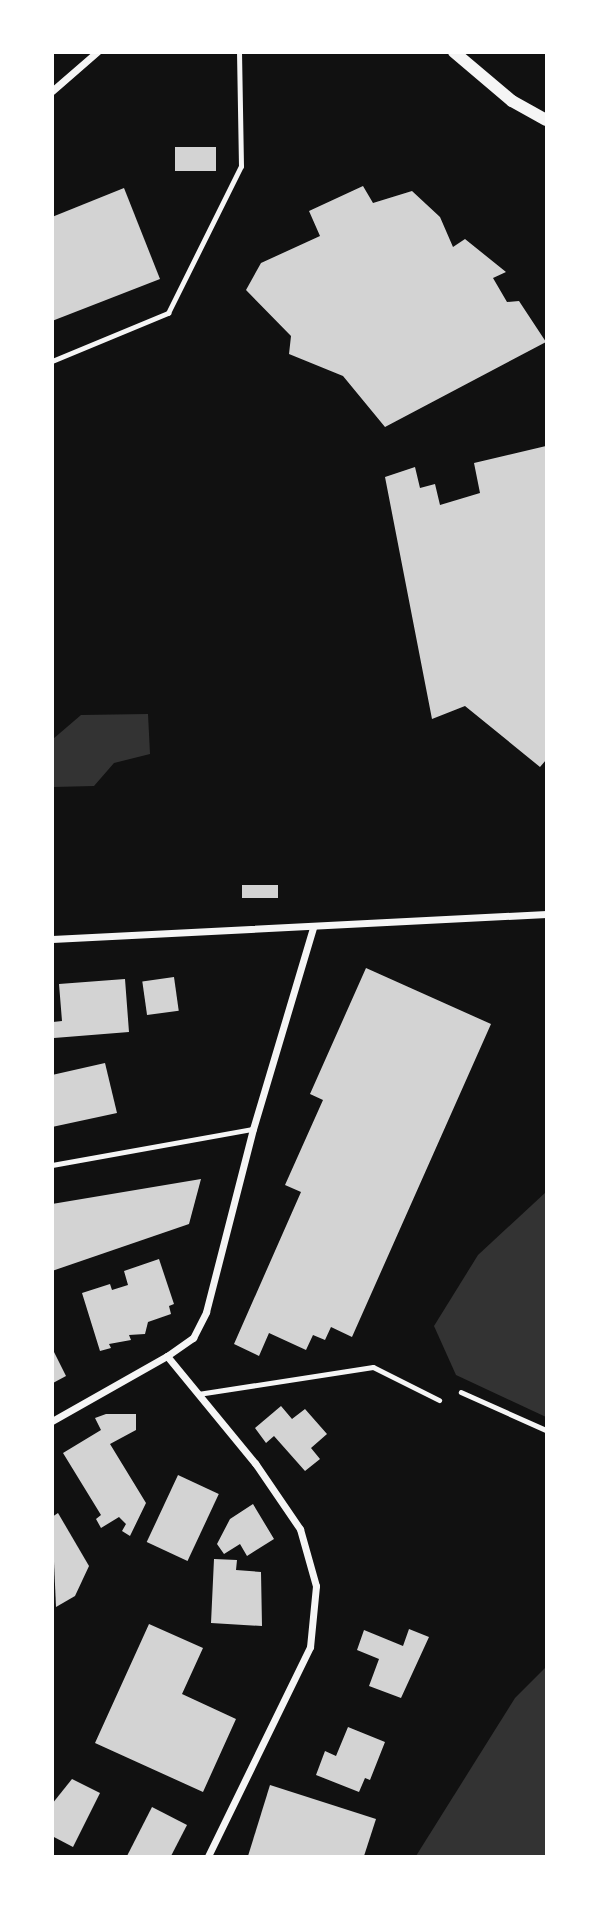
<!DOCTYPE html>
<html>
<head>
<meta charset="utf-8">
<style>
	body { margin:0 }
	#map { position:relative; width:599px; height:1909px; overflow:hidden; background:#111; font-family:"Varela Round",sans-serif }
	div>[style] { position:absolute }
	.water>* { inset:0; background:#333 }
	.building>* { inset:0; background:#d3d3d3; transform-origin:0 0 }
	.path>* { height:4.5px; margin:-2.25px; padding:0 2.25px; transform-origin:2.25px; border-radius:2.25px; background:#f5f5f5 }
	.service>* { height:5px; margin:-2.5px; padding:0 2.5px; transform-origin:2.5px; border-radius:2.5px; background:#f5f5f5 }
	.minor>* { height:7px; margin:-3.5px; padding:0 3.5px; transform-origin:3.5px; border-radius:3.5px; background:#f5f5f5 }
	.tertiary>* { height:12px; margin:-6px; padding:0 6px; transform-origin:6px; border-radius:6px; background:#f5f5f5 }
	span { translate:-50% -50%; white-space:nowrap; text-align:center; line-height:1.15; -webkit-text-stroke:7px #fff; paint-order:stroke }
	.frame { position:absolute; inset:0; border:54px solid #fff; pointer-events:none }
</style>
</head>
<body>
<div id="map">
	<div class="water">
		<div style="clip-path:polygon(148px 714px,150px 754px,114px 763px,94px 786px,53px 787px,53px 739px,81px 715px)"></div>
		<div style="clip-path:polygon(546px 1192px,546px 1417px,456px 1375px,434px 1326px,478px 1255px)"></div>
		<div style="clip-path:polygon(546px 1667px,546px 1856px,416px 1856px,515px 1698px)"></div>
	</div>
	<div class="building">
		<div style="left:216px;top:147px;width:24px;height:41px;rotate:90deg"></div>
		<div style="clip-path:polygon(363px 186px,373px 203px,412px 191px,440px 217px,453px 247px,465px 239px,506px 272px,493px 278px,507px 302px,519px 301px,546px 342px,385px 427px,343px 376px,289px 354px,291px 336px,246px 290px,261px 263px,320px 236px,309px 211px)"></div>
		<div style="clip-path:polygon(124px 188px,160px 279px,52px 321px,52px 217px)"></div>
		<div style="clip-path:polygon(546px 446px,546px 760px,540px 767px,465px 706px,432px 719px,385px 477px,415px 467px,420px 488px,435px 484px,440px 505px,480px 493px,474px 463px)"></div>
		<div style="left:278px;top:885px;width:13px;height:36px;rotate:90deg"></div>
		<div style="clip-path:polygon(366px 968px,491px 1024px,352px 1337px,331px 1327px,325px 1340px,313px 1335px,306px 1350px,269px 1333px,259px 1356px,234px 1344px,301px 1192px,285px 1185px,323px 1100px,310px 1094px)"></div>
		<div style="left:174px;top:977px;width:34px;height:32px;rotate:82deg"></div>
		<div style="clip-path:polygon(125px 979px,129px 1032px,54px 1038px,53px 1022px,62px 1021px,59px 984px)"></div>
		<div style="clip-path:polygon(105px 1063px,117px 1113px,52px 1127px,52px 1075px)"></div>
		<div style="clip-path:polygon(201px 1179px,189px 1224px,52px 1271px,52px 1204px)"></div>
		<div style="clip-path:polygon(159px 1259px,174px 1304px,169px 1306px,171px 1314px,148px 1322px,145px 1334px,129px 1335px,131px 1340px,109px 1344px,111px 1348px,100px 1351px,82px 1293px,110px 1284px,112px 1290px,128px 1285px,124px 1271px)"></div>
		<div style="clip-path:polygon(52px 1348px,66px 1376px,53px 1383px,52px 1381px)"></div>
		<div style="clip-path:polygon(281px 1406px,292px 1419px,305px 1409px,327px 1434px,311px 1448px,320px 1459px,305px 1471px,274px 1436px,266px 1443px,255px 1428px)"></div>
		<div style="clip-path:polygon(106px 1414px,136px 1414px,136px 1430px,110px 1444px,146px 1503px,130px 1536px,122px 1531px,126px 1524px,119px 1517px,101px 1528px,96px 1519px,101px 1515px,63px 1453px,101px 1430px,95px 1418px)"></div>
		<div style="left:178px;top:1475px;width:45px;height:74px;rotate:25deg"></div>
		<div style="clip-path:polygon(253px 1504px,274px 1539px,247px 1556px,240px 1544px,224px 1554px,217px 1544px,230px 1519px)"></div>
		<div style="clip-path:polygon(58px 1513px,89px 1566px,75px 1596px,56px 1607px,52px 1517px)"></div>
		<div style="clip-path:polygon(214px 1559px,237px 1560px,236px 1570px,261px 1572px,262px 1626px,211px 1623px)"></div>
		<div style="clip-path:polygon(149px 1624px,203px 1648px,182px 1694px,236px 1719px,203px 1792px,95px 1743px)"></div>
		<div style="clip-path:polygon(409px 1629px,429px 1637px,401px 1698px,369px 1686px,379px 1659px,357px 1650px,364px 1630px,403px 1646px)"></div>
		<div style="clip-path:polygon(348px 1727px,385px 1742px,370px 1780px,365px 1778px,359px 1792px,316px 1775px,325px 1751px,336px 1756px)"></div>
		<div style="clip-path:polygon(72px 1779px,100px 1793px,73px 1847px,52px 1836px,52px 1804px)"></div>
		<div style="clip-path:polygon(270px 1785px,376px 1819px,364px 1856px,248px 1856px)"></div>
		<div style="clip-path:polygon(152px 1807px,187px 1825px,171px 1856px,127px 1856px)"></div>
	</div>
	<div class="path">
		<div style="left:461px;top:1392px;width:93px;rotate:24.1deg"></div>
	</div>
	<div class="service">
		<div style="left:52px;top:361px;width:126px;rotate:-22.5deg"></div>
		<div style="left:168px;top:313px;width:164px;rotate:-63.6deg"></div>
		<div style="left:241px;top:166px;width:114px;rotate:-91deg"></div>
		<div style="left:52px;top:1165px;width:204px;rotate:-10.2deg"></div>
		<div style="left:198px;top:1394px;width:177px;rotate:-8.8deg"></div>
		<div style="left:373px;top:1367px;width:74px;rotate:26.6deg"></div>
	</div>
	<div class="minor">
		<div style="left:52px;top:91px;width:60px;rotate:-40.9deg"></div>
		<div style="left:52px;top:939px;width:495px;rotate:-2.9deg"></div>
		<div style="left:167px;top:1356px;width:139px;rotate:50.6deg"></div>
		<div style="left:255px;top:1463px;width:80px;rotate:55.7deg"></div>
		<div style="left:300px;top:1529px;width:59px;rotate:74.3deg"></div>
		<div style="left:316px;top:1586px;width:61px;rotate:95.6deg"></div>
		<div style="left:310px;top:1647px;width:233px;rotate:116deg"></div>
		<div style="left:52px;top:1421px;width:132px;rotate:-29.5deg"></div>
		<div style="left:167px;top:1356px;width:32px;rotate:-35deg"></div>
		<div style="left:193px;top:1338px;width:29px;rotate:-63deg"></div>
		<div style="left:206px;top:1312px;width:189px;rotate:-75.6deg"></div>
		<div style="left:253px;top:1129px;width:210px;rotate:-73.4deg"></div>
	</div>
	<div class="tertiary">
		<div style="left:454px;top:52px;width:76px;rotate:40.2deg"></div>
		<div style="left:512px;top:101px;width:39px;rotate:29deg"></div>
	</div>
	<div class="frame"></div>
</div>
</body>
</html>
